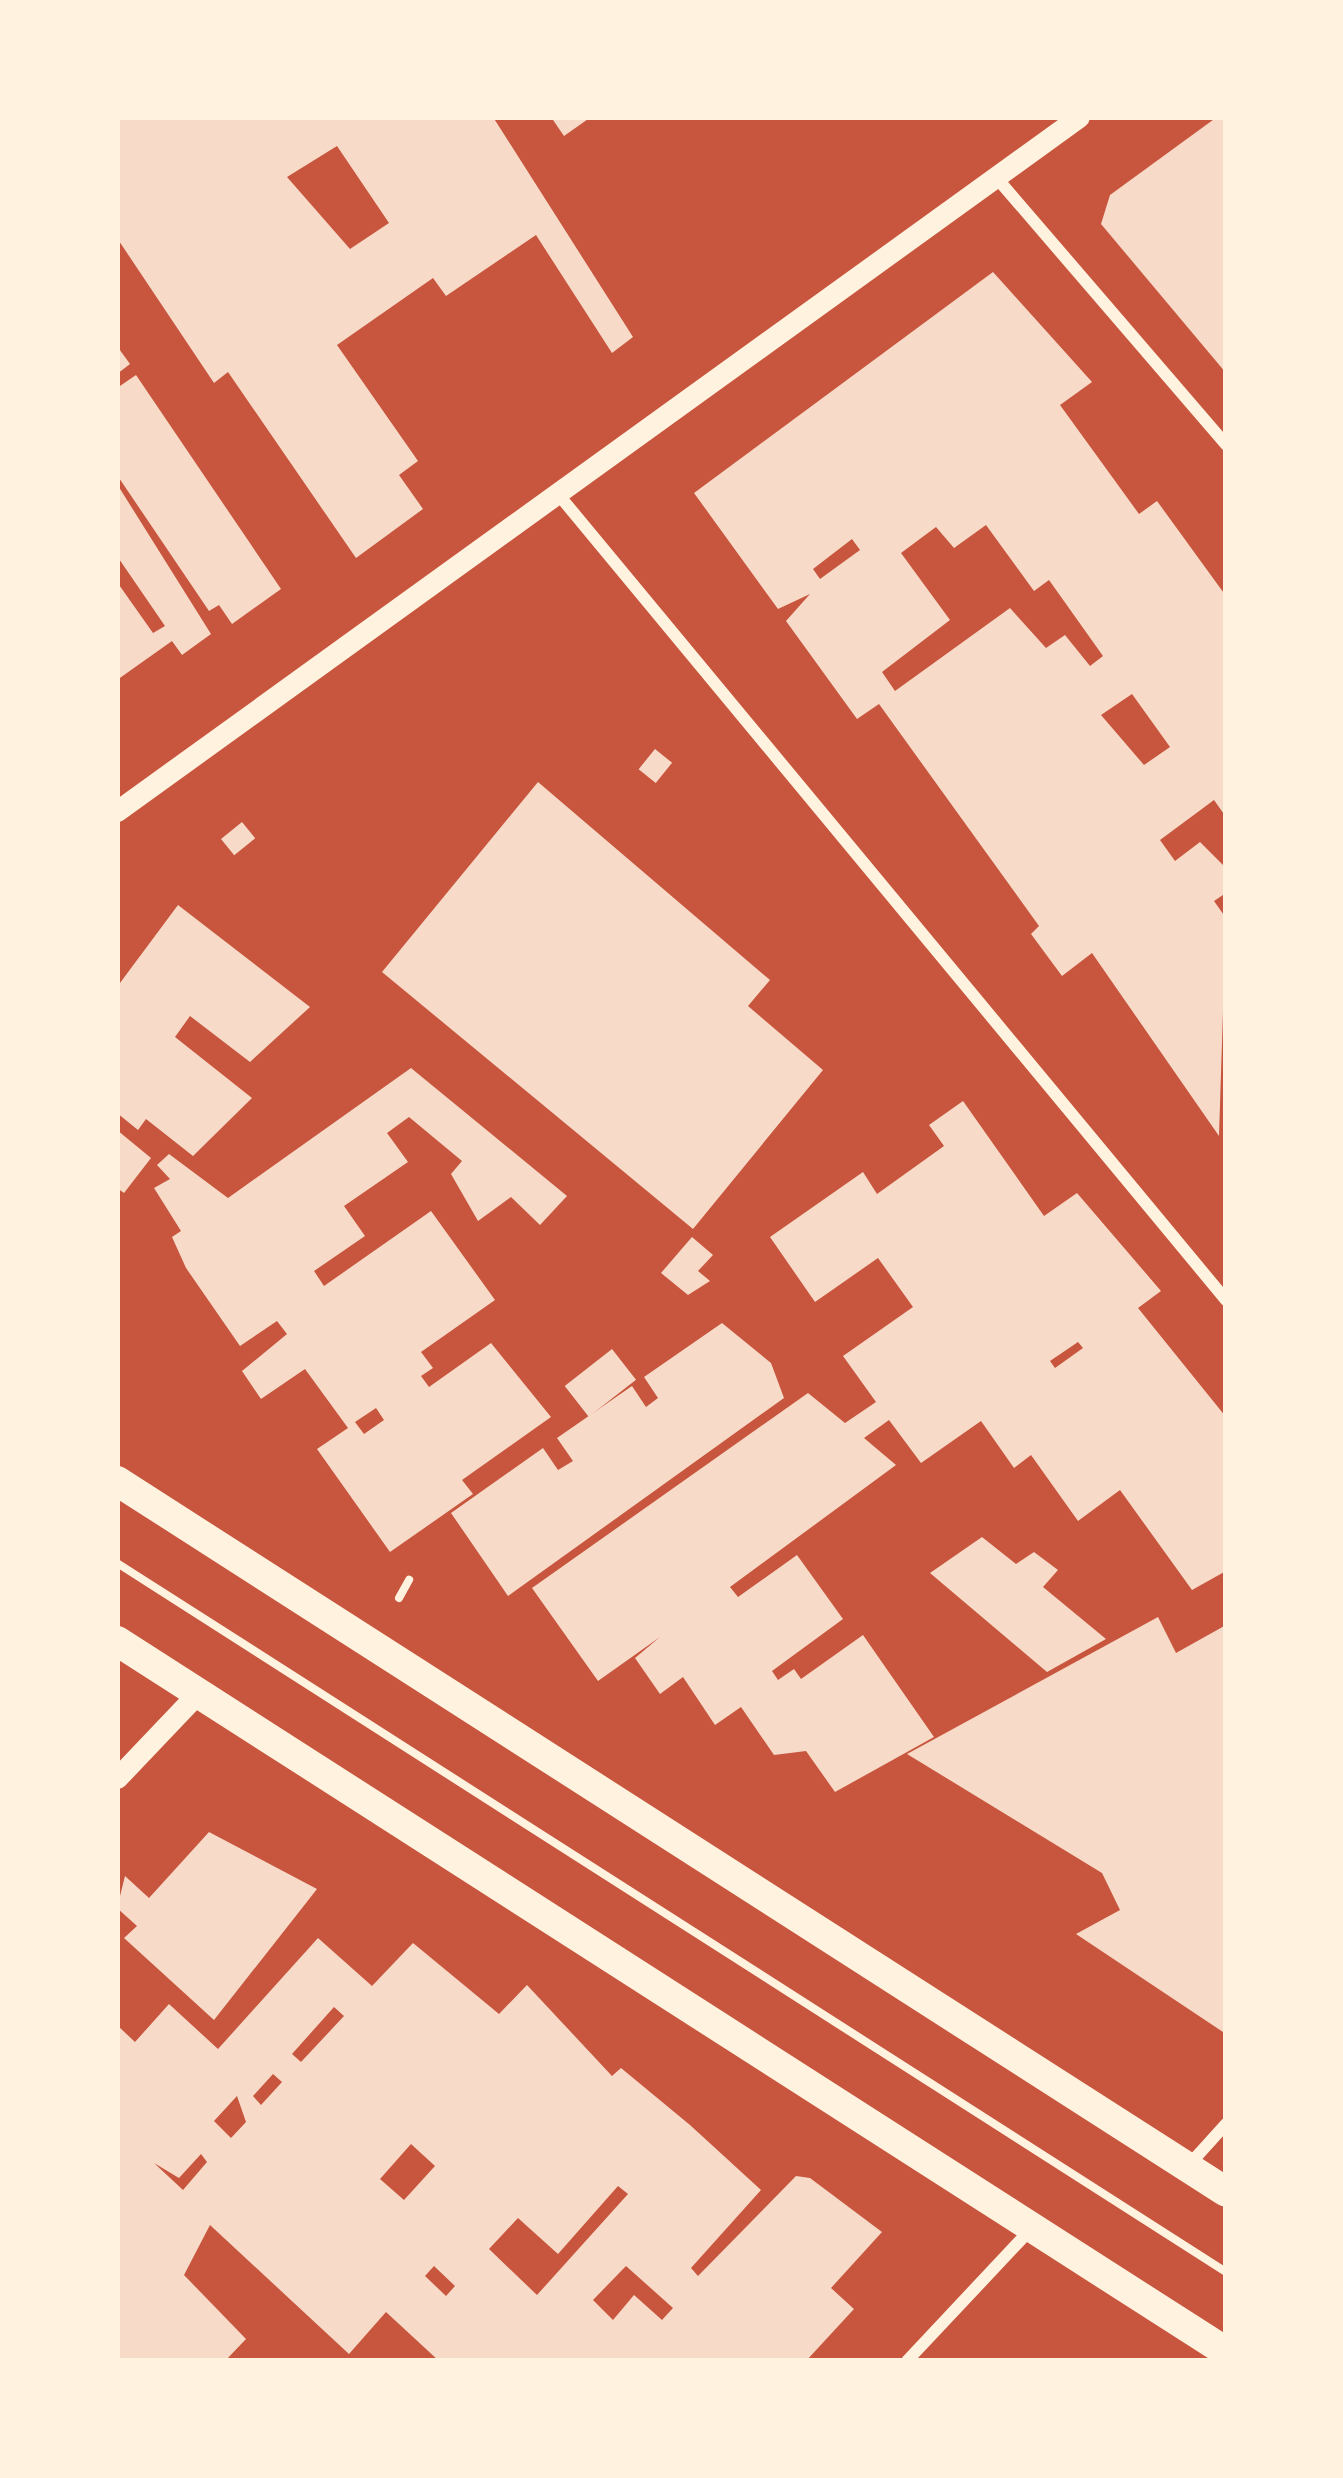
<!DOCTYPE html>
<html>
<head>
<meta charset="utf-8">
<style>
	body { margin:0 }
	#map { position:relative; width:1343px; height:2478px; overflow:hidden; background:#c8553d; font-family:"Archivo Narrow",sans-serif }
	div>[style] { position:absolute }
	.building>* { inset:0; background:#f7dbc8; transform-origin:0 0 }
	.path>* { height:8px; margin:-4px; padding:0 4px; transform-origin:4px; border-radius:4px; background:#fff3e0 }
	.minor>* { height:12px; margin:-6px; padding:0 6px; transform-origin:6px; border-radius:6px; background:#fff3e0 }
	.tertiary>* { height:21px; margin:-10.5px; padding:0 10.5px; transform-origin:10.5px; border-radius:10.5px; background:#fff3e0 }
	.primary>* { height:30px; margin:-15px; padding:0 15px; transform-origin:15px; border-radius:15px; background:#fff3e0 }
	span { translate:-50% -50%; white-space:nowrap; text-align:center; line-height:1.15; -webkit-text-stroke:12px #fff3e0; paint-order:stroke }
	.frame { position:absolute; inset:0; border:120px solid #fff3e0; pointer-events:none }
</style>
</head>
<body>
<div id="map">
	<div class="building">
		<div style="clip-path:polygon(evenodd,117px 117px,493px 117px,633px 337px,612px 353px,536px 235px,446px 296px,433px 278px,337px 345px,418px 461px,399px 475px,423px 509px,356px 558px,228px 372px,214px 383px,117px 238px,117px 117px,337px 146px,389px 223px,350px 249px,287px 177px,337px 146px)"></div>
		<div style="clip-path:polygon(551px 117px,591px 117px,564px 136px)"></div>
		<div style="clip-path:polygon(1217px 117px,1226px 117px,1226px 373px,1101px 224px,1110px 195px)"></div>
		<div style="clip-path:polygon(evenodd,993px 272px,1092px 382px,1060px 405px,1139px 514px,1157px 501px,1226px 596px,1226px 817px,1214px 800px,1160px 840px,1175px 861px,1200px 842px,1226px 868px,1226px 893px,1214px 901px,1226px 918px,1219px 1136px,1092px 953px,1062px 976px,1031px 934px,1039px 926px,879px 704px,857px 719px,786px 621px,810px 594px,778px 609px,694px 493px,993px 272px,986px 525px,1034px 591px,1049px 580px,1103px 656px,1090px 666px,1065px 635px,1046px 648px,1010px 608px,895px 691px,882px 672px,950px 620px,901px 553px,936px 527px,954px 548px,986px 525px,993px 272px,852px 539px,860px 550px,820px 579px,813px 569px,852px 539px,993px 272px,1132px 694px,1170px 747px,1144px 765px,1101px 715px,1132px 694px)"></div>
		<div style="clip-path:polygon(117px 346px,130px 364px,117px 374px)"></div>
		<div style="clip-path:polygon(136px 375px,281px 589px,232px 624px,219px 605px,209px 611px,117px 475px,117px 388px)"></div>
		<div style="clip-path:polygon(117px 484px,211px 634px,182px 655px,172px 641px,117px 680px,117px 582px,153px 633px,165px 626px,117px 556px)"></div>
		<div style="left:655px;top:749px;width:22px;height:26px;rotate:39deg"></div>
		<div style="clip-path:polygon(538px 782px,770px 980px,748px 1006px,823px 1070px,693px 1229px,382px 972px)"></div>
		<div style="left:242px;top:822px;width:21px;height:27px;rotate:51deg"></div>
		<div style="clip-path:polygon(178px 905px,310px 1007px,250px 1062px,190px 1016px,175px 1037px,252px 1098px,193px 1156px,146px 1119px,138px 1130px,117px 1113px,117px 987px)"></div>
		<div style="clip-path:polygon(evenodd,411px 1068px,567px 1196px,540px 1225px,511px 1197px,478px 1221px,451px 1174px,462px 1161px,409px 1117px,387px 1133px,408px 1162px,344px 1206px,365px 1236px,314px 1271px,324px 1286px,431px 1211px,495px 1300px,421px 1352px,433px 1368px,421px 1376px,429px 1387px,491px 1343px,551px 1417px,462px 1480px,473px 1494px,390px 1552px,317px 1449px,348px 1428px,305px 1369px,261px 1399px,242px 1371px,287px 1334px,277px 1321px,240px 1346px,186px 1268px,172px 1237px,181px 1231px,154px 1188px,170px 1179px,157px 1165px,169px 1154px,228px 1198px,411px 1068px,376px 1408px,384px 1420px,364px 1434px,355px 1422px,376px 1408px)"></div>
		<div style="clip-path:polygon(evenodd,963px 1101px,1044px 1216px,1077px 1193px,1161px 1291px,1138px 1308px,1226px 1417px,1226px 1571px,1192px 1590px,1120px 1490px,1078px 1521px,1031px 1455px,1014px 1468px,981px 1421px,921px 1463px,889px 1420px,864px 1438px,896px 1465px,730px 1587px,738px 1597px,797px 1555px,843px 1619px,772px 1671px,778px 1680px,794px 1669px,801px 1679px,863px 1635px,934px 1737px,835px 1792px,806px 1751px,774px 1755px,741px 1707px,715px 1725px,683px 1677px,660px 1694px,635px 1658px,660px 1637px,598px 1681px,532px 1588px,808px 1393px,845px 1423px,876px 1402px,843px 1356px,913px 1307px,878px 1258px,815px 1302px,770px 1237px,863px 1172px,877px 1194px,944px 1146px,929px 1125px,963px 1101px,1078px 1342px,1083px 1348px,1055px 1368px,1050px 1361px,1078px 1342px)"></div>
		<div style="clip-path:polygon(117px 1130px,151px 1158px,124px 1193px,117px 1188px)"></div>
		<div style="clip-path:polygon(692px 1237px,713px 1255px,698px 1271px,710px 1281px,688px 1295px,661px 1273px)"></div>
		<div style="clip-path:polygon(722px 1323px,771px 1363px,784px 1398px,508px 1596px,451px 1513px,543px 1448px,558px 1470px,573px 1461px,557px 1438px,632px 1386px,646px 1407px,658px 1398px,644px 1377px)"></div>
		<div style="left:612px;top:1349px;width:39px;height:60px;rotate:52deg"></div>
		<div style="clip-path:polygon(982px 1537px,1016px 1564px,1034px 1552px,1058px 1570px,1043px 1587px,1106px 1639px,1047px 1672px,930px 1573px)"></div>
		<div style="clip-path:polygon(1158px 1617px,1176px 1653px,1226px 1625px,1226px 2034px,1076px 1934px,1120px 1910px,1102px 1873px,907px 1754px)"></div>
		<div style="clip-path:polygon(209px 1832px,317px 1889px,214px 2020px,124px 1938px,137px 1926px,117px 1908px,125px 1876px,149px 1898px)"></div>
		<div style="clip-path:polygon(evenodd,318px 1938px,372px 1986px,413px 1943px,499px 2014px,527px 1985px,612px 2076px,621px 2068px,690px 2125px,761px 2190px,691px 2268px,698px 2276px,796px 2176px,810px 2178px,882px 2232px,831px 2288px,854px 2309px,806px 2361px,439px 2361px,386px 2312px,349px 2354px,210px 2225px,184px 2275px,246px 2339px,225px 2361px,117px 2361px,117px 2025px,135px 2042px,169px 2004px,218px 2049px,318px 1938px,334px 2007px,344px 2016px,301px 2062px,292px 2054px,334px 2007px,318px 1938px,273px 2074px,282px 2082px,261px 2105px,253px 2096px,273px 2074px,318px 1938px,237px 2096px,246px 2122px,231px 2138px,214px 2121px,237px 2096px,318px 1938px,411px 2144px,435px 2166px,404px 2200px,380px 2179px,411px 2144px,318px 1938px,201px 2154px,207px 2162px,183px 2190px,154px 2163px,179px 2178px,201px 2154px,318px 1938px,618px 2186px,628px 2194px,537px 2295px,489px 2249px,518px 2218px,558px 2254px,618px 2186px,318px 1938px,434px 2266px,455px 2286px,446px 2296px,425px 2276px,434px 2266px,318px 1938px,626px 2266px,673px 2308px,662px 2320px,634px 2295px,613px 2320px,593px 2300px,626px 2266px)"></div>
	</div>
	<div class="path">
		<div style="left:117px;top:1563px;width:1316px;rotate:32.59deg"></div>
		<div style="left:399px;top:1598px;width:21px;rotate:-61deg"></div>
	</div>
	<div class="minor">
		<div style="left:995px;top:176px;width:355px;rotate:49.3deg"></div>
		<div style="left:558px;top:494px;width:1047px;rotate:50.35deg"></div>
		<div style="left:1188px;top:2166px;width:57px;rotate:-47.9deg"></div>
		<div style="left:907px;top:2361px;width:180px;rotate:-46.8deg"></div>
	</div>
	<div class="tertiary">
		<div style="left:117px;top:811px;width:1186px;rotate:-35.81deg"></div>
		<div style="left:117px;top:1778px;width:117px;rotate:-46.4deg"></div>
	</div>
	<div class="primary">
		<div style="left:117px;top:1481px;width:1317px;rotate:32.66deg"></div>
		<div style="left:117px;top:1641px;width:1317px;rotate:32.66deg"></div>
	</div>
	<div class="frame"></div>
</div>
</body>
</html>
